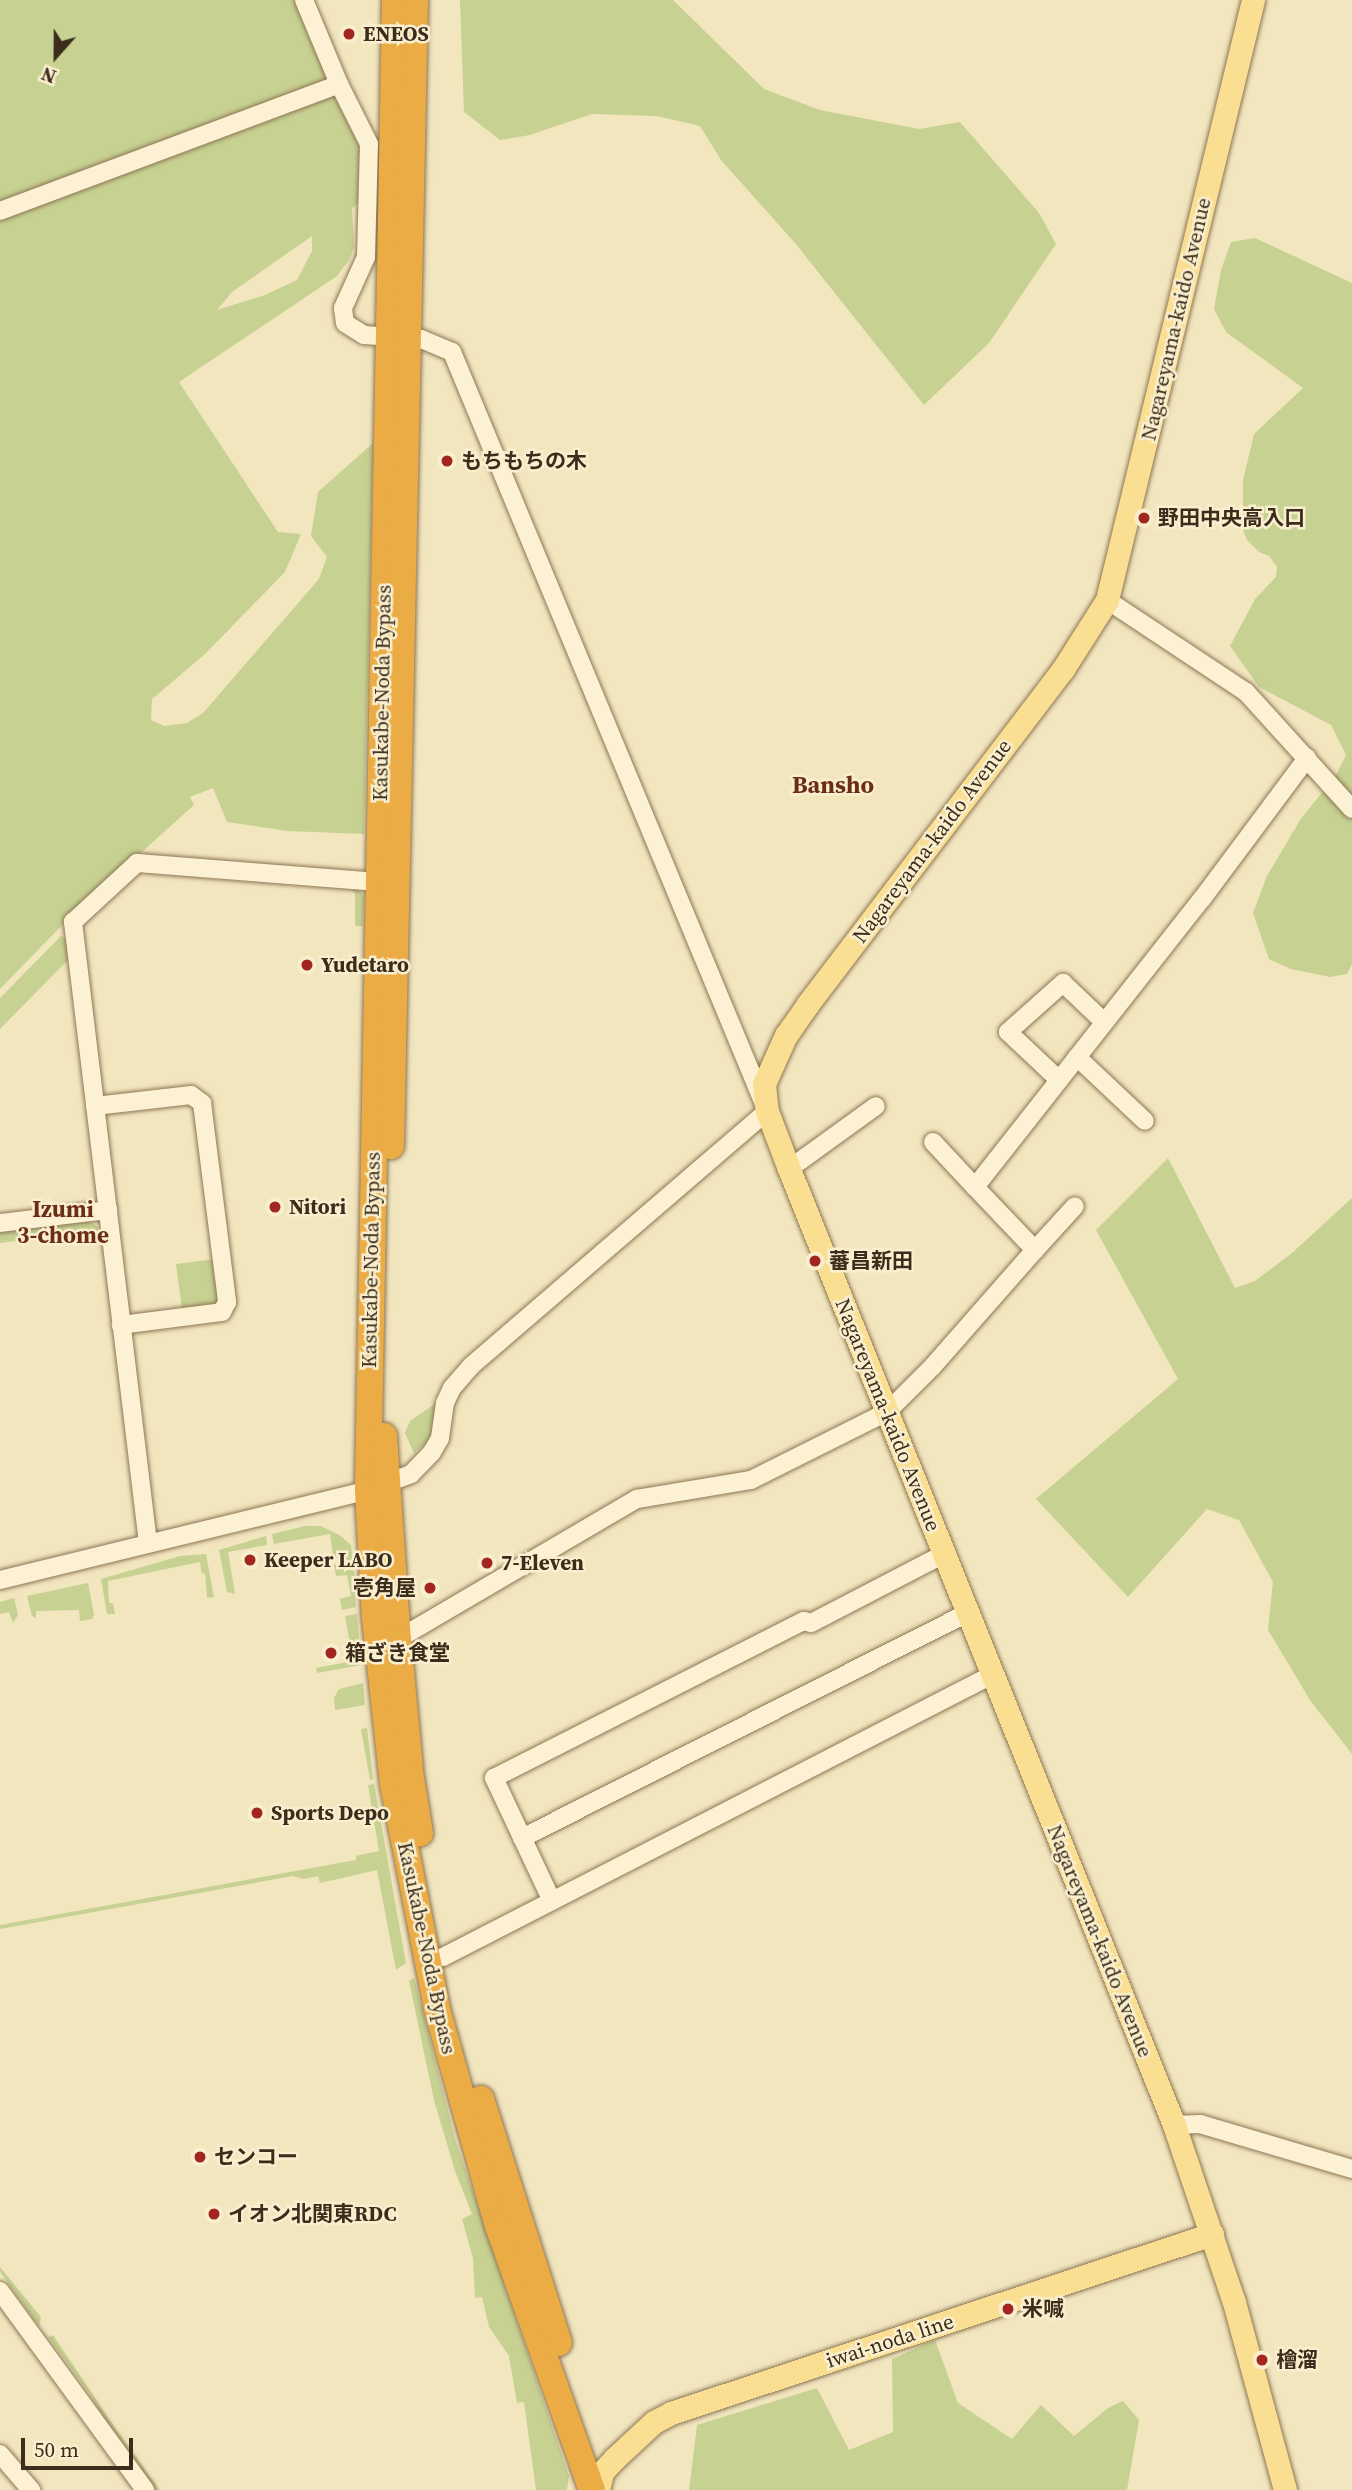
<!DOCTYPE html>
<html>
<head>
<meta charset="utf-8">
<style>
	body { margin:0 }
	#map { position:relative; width:1352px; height:2490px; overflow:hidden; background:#f2e6bf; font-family:"Source Serif 4","Noto Sans JP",serif }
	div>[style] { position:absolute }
	.green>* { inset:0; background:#c6d192 }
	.roads { filter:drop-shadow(0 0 2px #8d7655) drop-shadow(0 0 2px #8d7655) }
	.minor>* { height:18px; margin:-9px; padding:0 9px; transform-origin:9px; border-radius:9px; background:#fcf2d3 }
	.major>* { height:23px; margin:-11.5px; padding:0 11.5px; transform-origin:11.5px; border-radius:11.5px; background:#fadf92 }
	.highway>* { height:26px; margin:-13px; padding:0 13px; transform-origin:13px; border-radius:13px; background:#ebac46 }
	.dots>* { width:19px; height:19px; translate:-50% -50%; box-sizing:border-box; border:4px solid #f9efcf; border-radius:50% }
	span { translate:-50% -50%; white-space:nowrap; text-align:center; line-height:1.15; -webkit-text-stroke:5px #f9efcf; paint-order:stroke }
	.poi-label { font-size:21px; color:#3b2c1b; font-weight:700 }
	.left { translate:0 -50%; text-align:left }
	.right { translate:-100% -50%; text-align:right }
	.street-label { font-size:21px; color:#3b2c1b }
	.neighbourhood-label { font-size:23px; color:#6c2d16; font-weight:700 }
	.quarter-label { font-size:24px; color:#6c2d16; font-weight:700 }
	.north { position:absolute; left:21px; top:21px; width:70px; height:70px; -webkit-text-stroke:5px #f9efcf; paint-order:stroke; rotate:201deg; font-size:19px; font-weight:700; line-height:28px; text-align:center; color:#3b2c1b }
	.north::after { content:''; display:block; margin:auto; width:24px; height:32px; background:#3b2c1b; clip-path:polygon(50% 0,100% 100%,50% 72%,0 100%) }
	.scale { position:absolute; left:21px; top:2438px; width:112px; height:32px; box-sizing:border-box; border:4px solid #3b2c1b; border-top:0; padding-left:9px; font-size:21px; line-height:24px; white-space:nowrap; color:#3b2c1b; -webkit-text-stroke:5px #f9efcf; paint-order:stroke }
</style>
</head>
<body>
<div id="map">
	<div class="green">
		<div style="clip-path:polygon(evenodd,0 0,297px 0,361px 149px,361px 201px,352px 208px,354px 247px,350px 259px,337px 276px,179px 382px,278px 532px,301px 534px,285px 572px,205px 654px,152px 699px,151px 720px,164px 726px,187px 723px,203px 713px,319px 579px,327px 557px,311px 536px,318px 492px,373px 443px,364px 834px,288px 831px,227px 822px,213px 788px,190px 797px,194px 805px,73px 914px,0 989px,0 0,312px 236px,312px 251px,297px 280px,265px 295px,217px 310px,232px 292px,312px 236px)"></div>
		<div style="clip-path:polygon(460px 0,673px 0,764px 89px,820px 110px,919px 129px,960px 122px,1039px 213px,1056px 244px,989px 343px,924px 405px,795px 243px,721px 160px,700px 126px,657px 116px,592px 114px,530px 135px,500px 140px,464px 112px)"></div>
		<div style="clip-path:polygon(1255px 238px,1352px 283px,1352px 964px,1347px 974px,1330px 977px,1291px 969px,1269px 959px,1253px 913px,1267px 876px,1300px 820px,1336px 775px,1346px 755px,1331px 725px,1259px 687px,1230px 646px,1255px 599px,1276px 577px,1277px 567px,1269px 556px,1259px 552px,1247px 540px,1243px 530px,1243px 480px,1254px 434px,1303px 388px,1226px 332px,1214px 309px,1221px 270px,1231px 242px)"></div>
		<div style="clip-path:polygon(350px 887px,356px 887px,364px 896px,363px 926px,355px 926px,355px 893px)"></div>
		<div style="clip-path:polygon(61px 936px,66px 939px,70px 958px,0 1029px,0 998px)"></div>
		<div style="clip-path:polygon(1168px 1158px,1235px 1288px,1255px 1281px,1292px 1253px,1352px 1198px,1352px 1754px,1310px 1700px,1268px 1630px,1273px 1582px,1239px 1520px,1207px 1509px,1128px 1597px,1036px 1499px,1178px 1379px,1096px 1230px)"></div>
		<div style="clip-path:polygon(86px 1219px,98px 1227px,98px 1231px,0 1243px,0 1230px)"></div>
		<div style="clip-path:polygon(215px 1259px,220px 1300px,215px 1306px,182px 1310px,176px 1264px)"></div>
		<div style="clip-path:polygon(436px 1403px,432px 1433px,426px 1443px,414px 1453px,405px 1433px,410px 1421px)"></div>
		<div style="clip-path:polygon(305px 1526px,321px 1526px,341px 1536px,351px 1545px,353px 1563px,333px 1556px,330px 1534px,274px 1544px,272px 1534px)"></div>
		<div style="clip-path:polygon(266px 1536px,267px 1545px,228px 1552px,235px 1594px,227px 1592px,219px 1550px)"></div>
		<div style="clip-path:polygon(206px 1554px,214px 1597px,207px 1598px,205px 1573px,202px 1574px,200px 1562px,108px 1581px,109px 1603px,113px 1603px,115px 1614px,107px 1614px,101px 1579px,180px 1556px)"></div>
		<div style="clip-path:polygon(334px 1564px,354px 1571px,356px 1607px,342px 1610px,340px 1599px,351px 1596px,347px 1575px,336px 1576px)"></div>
		<div style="clip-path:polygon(88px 1583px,94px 1615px,92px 1619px,80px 1621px,79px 1610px,36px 1611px,36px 1618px,32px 1616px,27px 1596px)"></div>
		<div style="clip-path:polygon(14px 1598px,18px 1615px,13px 1623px,9px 1612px,0 1614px,0 1602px)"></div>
		<div style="clip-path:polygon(357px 1614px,361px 1665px,317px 1673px,316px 1668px,353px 1661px,345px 1616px)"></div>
		<div style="clip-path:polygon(363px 1683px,365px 1705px,335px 1710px,334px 1698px,339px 1689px)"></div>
		<div style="clip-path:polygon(367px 1728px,373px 1779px,370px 1780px,361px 1729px)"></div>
		<div style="clip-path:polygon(374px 1784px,406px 1963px,396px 1970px,377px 1870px,320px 1883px,318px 1876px,304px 1879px,293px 1876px,0 1929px,0 1925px,356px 1860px,356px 1856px,379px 1851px,368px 1785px)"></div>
		<div style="clip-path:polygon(414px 1978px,456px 2142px,569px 2476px,567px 2490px,536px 2490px,524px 2402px,517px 2403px,509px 2356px,489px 2327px,482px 2297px,475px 2298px,473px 2258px,462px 2219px,472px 2214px,455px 2171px,434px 2100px,409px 1981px)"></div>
		<div style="clip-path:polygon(0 2267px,41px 2317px,39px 2326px,0 2272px)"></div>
		<div style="clip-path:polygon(53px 2335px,116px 2429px,160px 2490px,155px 2490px,112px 2432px,89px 2393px,48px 2337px)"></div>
		<div style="clip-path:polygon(935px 2340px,958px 2403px,1012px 2439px,1041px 2405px,1074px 2436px,1108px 2408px,1123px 2401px,1139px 2420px,1127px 2490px,689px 2490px,697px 2425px,817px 2388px,849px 2450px,893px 2432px,892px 2359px)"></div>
	</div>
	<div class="roads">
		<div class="minor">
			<div style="left:0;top:211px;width:362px;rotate:-20.5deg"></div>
			<div style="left:1107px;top:600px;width:167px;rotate:33.5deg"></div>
			<div style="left:1246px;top:692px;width:158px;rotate:47.8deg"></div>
			<div style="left:1077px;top:1057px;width:93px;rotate:43.3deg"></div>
			<div style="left:1059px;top:1080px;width:70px;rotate:-136.7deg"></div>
			<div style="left:1008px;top:1032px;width:74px;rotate:-41.7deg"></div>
			<div style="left:1063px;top:983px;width:57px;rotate:43.6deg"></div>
			<div style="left:95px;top:1106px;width:97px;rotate:-6.5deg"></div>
			<div style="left:191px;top:1095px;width:14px;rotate:36deg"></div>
			<div style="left:202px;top:1103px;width:201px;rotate:82.8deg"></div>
			<div style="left:227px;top:1302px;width:11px;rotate:117deg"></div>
			<div style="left:222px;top:1312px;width:102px;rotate:172.7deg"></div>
			<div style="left:933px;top:1142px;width:62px;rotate:47deg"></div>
			<div style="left:789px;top:1169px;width:107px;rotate:-35.9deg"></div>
			<div style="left:0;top:1223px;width:109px;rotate:-6.9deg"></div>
			<div style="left:1035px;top:1250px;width:59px;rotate:-47.7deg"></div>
			<div style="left:148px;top:1543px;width:626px;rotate:-96.89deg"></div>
			<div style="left:73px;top:922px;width:87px;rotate:-42.7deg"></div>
			<div style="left:137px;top:863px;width:242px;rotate:4.5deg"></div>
			<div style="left:0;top:1580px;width:379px;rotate:-13.7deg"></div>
			<div style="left:368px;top:1490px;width:46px;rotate:-20.4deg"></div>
			<div style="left:411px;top:1474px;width:30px;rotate:-46deg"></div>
			<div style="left:432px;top:1452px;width:16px;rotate:-60deg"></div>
			<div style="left:440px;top:1438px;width:35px;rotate:-82deg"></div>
			<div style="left:445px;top:1403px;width:17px;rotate:-65deg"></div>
			<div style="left:452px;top:1388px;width:29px;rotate:-49deg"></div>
			<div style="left:471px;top:1366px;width:391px;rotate:-40.7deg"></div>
			<div style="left:767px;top:1111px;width:822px;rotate:-112.54deg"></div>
			<div style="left:452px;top:352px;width:34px;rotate:-157deg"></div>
			<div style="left:421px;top:339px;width:57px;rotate:-176deg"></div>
			<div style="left:364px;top:335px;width:22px;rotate:-148deg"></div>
			<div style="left:345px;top:323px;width:15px;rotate:-98deg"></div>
			<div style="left:343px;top:308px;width:56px;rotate:-65.7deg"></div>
			<div style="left:366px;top:257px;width:113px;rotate:-88.5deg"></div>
			<div style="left:369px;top:144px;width:67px;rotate:-116.6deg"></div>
			<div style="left:339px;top:84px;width:91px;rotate:-112.6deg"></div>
			<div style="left:398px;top:1639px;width:277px;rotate:-30.4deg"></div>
			<div style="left:637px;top:1499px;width:116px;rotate:-9.5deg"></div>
			<div style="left:751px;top:1480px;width:152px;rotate:-26.6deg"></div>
			<div style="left:887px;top:1412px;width:65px;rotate:-45deg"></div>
			<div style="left:933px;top:1366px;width:154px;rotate:-48.7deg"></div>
			<div style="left:1035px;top:1250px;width:87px;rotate:-133.6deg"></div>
			<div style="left:975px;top:1187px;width:367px;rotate:-51.8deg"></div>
			<div style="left:1202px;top:899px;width:176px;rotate:-53.3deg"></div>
			<div style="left:522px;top:1838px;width:499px;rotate:-26.8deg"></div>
			<div style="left:551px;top:1899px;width:134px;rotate:-115.2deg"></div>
			<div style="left:494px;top:1778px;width:347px;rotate:-26.9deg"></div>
			<div style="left:804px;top:1621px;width:7px;rotate:16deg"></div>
			<div style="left:811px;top:1623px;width:150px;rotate:-27.4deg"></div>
			<div style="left:443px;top:1957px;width:617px;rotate:-27.19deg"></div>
			<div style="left:1174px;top:2125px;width:26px;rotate:-2deg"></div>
			<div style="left:1200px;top:2124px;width:159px;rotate:16.5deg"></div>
			<div style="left:0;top:2291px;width:246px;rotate:53.9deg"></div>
			<div style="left:0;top:2454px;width:48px;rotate:49.3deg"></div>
		</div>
		<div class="major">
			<div style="left:1253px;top:0;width:618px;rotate:103.68deg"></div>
			<div style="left:1107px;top:600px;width:82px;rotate:122.5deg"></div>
			<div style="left:1063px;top:669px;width:421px;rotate:127.3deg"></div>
			<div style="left:808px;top:1004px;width:38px;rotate:125deg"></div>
			<div style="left:786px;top:1035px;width:54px;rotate:114.2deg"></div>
			<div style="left:764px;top:1084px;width:27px;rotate:84deg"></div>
			<div style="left:767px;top:1111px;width:62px;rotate:69.2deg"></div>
			<div style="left:789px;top:1169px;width:1031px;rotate:68.06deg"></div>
			<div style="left:1174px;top:2125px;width:187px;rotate:71.3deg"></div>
			<div style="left:1234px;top:2302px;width:195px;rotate:74.8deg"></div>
			<div style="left:598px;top:2490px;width:18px;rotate:-77deg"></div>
			<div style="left:602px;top:2472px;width:18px;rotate:-47deg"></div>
			<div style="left:614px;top:2459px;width:54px;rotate:-42.8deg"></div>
			<div style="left:654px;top:2422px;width:19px;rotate:-28deg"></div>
			<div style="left:671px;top:2413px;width:570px;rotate:-18.31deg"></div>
		</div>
		<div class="highway">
			<div style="left:395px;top:0;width:1490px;rotate:91.04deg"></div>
			<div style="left:368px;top:1490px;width:128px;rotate:86.9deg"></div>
			<div style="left:375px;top:1618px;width:167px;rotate:83.8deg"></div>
			<div style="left:393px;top:1784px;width:229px;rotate:78.9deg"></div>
			<div style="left:437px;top:2009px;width:225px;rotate:74.3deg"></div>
			<div style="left:498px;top:2226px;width:280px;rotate:70.4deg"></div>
			<div style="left:391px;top:1146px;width:1146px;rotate:-88.8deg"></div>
			<div style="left:384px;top:1436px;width:203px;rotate:86.1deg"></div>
			<div style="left:398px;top:1639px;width:140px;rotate:84.7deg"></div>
			<div style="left:411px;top:1778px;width:56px;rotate:80.7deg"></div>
			<div style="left:481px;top:2099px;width:256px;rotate:72.3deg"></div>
		</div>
	</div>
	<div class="dots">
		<div style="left:349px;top:34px;background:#a2261f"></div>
		<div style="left:447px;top:461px;background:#a2261f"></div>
		<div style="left:1144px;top:518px;background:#a2261f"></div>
		<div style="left:307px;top:965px;background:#a2261f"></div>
		<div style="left:275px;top:1207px;background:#a2261f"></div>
		<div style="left:815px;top:1261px;background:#a2261f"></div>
		<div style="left:250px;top:1560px;background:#a2261f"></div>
		<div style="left:487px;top:1563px;background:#a2261f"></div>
		<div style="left:430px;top:1588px;background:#a2261f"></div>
		<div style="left:331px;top:1653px;background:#a2261f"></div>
		<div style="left:257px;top:1813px;background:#a2261f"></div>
		<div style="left:200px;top:2157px;background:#a2261f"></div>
		<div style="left:214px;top:2214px;background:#a2261f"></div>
		<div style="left:1008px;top:2309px;background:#a2261f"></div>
		<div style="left:1262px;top:2360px;background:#a2261f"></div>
	</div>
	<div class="poi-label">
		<span class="left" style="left:363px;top:34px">ENEOS</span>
		<span class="left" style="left:461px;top:461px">もちもちの木</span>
		<span class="left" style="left:1158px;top:518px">野田中央高入口</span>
		<span class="left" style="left:321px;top:965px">Yudetaro</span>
		<span class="left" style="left:289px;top:1207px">Nitori</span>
		<span class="left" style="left:829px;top:1261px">蕃昌新田</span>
		<span class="left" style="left:264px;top:1560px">Keeper LABO</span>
		<span class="left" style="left:501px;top:1563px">7-Eleven</span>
		<span class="right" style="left:416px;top:1588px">壱角屋</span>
		<span class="left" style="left:345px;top:1653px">箱ざき食堂</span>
		<span class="left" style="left:271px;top:1813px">Sports Depo</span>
		<span class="left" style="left:214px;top:2157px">センコー</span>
		<span class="left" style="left:228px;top:2214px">イオン北関東RDC</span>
		<span class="left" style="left:1022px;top:2309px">米喊</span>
		<span class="left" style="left:1276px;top:2360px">檜溜</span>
	</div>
	<div class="street-label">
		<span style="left:1176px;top:319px;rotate:-77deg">Nagareyama-kaido Avenue</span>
		<span style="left:382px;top:693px;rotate:-89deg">Kasukabe-Noda Bypass</span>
		<span style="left:932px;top:841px;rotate:-53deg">Nagareyama-kaido Avenue</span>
		<span style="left:371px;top:1260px;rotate:-89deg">Kasukabe-Noda Bypass</span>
		<span style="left:888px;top:1415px;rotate:68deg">Nagareyama-kaido Avenue</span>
		<span style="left:1100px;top:1941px;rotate:68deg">Nagareyama-kaido Avenue</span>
		<span style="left:427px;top:1948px;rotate:78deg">Kasukabe-Noda Bypass</span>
		<span style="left:890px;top:2341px;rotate:-18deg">iwai-noda line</span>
	</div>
	<div class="neighbourhood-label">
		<span style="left:63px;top:1222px">Izumi<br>3-chome</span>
	</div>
	<div class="quarter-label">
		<span style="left:833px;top:785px">Bansho</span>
	</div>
	<div class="north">N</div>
	<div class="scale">50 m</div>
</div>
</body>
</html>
